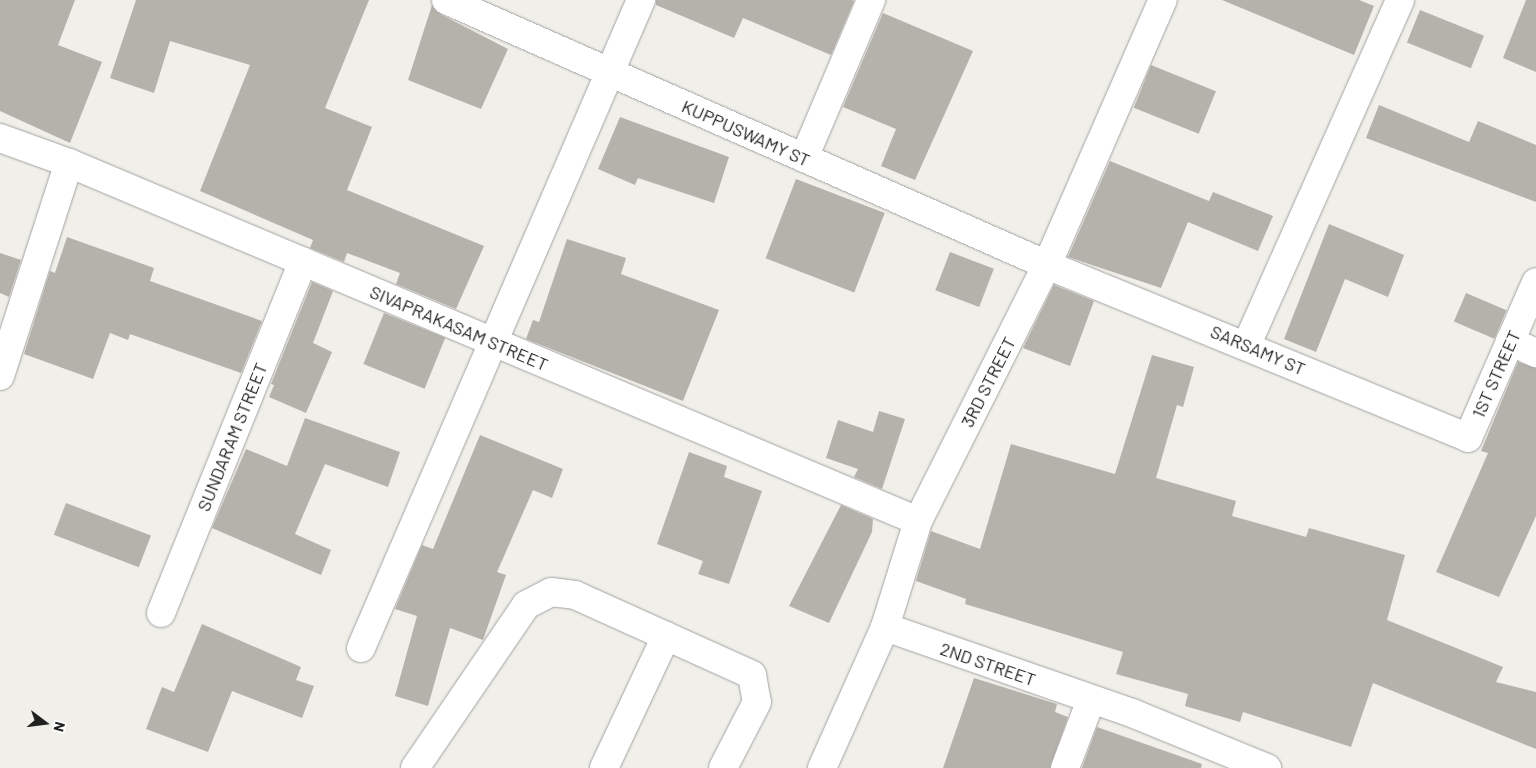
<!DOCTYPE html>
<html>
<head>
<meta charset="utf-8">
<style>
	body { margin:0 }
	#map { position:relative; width:1536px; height:768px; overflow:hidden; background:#f0efe9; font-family:Barlow,sans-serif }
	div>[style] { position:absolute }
	.building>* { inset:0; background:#b5b2ac; transform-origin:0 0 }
	.roads { filter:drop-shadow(0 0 1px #a2a2a2) drop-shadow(0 0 1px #a2a2a2) }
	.minor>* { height:28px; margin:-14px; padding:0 14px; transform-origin:14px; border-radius:14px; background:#fff }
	span { translate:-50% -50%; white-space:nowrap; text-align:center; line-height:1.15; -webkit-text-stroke:5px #fff; paint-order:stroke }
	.street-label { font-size:18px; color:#212121 }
	.north { position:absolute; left:20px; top:698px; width:50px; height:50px; -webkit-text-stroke:4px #fff; paint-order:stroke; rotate:105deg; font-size:14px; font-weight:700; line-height:20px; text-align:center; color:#212121 }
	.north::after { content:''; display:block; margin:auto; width:18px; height:22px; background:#212121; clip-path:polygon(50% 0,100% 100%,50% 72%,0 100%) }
</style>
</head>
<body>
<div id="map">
	<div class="building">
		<div style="clip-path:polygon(0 0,75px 0,58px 45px,102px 62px,70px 143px,0 111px)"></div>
		<div style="clip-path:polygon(136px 0,369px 0,325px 108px,372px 127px,347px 190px,484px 246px,456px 309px,396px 284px,400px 273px,347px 253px,344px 262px,310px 248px,313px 240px,200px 191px,250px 65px,170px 41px,154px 93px,110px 78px)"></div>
		<div style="clip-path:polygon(656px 0,852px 0,854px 1px,831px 55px,743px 18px,734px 38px,656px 5px)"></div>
		<div style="clip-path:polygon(1222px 0,1359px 0,1374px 6px,1354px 55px)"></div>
		<div style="clip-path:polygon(1526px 0,1536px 0,1536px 72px,1503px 58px)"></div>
		<div style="clip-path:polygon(432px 5px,440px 14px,508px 49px,481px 109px,408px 80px)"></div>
		<div style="left:1420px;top:10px;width:69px;height:35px;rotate:22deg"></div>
		<div style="clip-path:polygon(883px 13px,973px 51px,915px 180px,881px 166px,896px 129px,843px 107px)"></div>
		<div style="left:1151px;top:65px;width:70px;height:46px;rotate:22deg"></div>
		<div style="clip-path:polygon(1379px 105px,1469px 142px,1478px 121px,1536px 145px,1536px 202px,1366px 138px)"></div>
		<div style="clip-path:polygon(620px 117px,729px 157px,714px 203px,638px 178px,635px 185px,598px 169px)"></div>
		<div style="clip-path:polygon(1110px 161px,1209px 201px,1213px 192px,1273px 216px,1258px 251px,1188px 222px,1161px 288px,1068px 257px)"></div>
		<div style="left:796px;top:179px;width:95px;height:85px;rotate:21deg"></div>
		<div style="clip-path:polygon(1329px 224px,1404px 255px,1388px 297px,1345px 279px,1316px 352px,1284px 339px)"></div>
		<div style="clip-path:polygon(67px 237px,154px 268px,150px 281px,262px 321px,241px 373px,130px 334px,128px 340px,110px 333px,93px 379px,24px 354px,50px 271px,55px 273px)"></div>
		<div style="clip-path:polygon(567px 239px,626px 258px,621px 274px,719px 310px,683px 401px,526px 339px,533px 320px,539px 322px)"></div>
		<div style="left:950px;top:252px;width:47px;height:41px;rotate:21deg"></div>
		<div style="clip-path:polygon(0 253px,21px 260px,9px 297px,0 293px)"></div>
		<div style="clip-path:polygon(312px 282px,333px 291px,313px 343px,332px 352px,306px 413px,269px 397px,274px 385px,271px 384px)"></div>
		<div style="clip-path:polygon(1054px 285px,1094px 301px,1070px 366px,1023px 348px)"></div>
		<div style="left:1466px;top:293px;width:44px;height:31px;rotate:23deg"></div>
		<div style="left:384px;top:313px;width:66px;height:55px;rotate:22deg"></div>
		<div style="clip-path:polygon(1152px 355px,1194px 367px,1183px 407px,1177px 405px,1156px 478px,1236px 501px,1232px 516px,1306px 537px,1309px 528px,1405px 555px,1387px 620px,1503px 667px,1496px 682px,1536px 692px,1536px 749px,1373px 683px,1351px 747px,1243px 712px,1240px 722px,1185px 706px,1188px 694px,1116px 674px,1123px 652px,965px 604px,966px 599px,916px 581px,931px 531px,980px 549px,1011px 444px,1115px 474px)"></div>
		<div style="clip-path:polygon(1518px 362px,1536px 368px,1536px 516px,1499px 597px,1436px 572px,1488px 453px,1481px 451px)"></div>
		<div style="clip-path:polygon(879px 411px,905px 419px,882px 489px,854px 477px,858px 469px,826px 458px,838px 420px,873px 432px)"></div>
		<div style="clip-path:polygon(305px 418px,400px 452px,388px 487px,325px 464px,295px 534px,331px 550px,321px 575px,212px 528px,246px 449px,287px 466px)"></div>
		<div style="clip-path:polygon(480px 435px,563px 469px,552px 498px,533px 490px,497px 572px,506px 575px,483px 640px,450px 628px,428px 706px,395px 696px,417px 616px,395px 609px,422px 545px,433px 549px)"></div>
		<div style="clip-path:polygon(689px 452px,727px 466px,724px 477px,762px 491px,729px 584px,698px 574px,703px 561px,657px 544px)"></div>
		<div style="left:66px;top:503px;width:91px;height:34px;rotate:21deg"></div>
		<div style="clip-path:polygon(841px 505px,873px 519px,872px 532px,829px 623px,789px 606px)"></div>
		<div style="clip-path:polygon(202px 624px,301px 667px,296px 680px,314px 686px,302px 718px,232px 691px,208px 752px,146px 729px,162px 687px,174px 692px)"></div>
		<div style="clip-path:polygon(974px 678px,1057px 704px,1055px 712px,1068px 717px,1050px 768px,943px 768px)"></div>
		<div style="clip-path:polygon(1097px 727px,1202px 764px,1201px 768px,1082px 768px)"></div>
	</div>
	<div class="roads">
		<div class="minor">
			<div style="left:446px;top:0;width:657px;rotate:23.79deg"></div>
			<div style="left:1047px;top:265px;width:455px;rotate:22.3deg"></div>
			<div style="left:1468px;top:438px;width:170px;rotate:-66.4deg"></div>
			<div style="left:0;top:138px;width:73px;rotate:19.9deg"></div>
			<div style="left:69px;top:163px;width:921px;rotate:22.86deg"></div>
			<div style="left:804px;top:158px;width:172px;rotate:-67deg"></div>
			<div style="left:1510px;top:341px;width:29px;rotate:25deg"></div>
			<div style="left:1247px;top:344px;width:376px;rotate:-66deg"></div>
			<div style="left:0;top:376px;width:224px;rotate:-72.1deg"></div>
			<div style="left:161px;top:613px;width:379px;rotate:-68deg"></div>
			<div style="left:885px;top:627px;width:262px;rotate:19.2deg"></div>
			<div style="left:1132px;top:713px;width:146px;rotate:22.2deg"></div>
			<div style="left:361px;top:648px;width:706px;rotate:-66.63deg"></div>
			<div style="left:415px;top:768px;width:197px;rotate:-55.7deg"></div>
			<div style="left:526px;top:605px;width:28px;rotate:-27deg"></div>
			<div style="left:551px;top:592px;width:24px;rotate:7deg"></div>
			<div style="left:575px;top:595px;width:194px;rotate:24.3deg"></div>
			<div style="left:752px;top:675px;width:27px;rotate:80deg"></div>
			<div style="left:757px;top:702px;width:74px;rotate:117.3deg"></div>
			<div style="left:604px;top:768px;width:146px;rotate:-64.8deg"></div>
			<div style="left:822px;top:768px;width:154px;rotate:-65.9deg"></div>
			<div style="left:885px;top:627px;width:111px;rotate:-72.7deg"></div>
			<div style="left:918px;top:521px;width:287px;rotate:-63.3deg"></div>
			<div style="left:1047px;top:265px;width:289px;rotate:-66.4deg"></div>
			<div style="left:1065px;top:768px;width:73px;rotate:-69.1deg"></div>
		</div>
	</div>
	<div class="street-label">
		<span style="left:746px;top:133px;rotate:24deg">KUPPUSWAMY ST</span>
		<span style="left:459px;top:328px;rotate:23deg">SIVAPRAKASAM STREET</span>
		<span style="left:1258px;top:350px;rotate:23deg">SARSAMY ST</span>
		<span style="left:1496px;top:374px;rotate:-66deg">1ST STREET</span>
		<span style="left:988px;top:382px;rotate:-63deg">3RD STREET</span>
		<span style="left:232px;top:437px;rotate:-68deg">SUNDARAM STREET</span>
		<span style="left:988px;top:664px;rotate:19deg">2ND STREET</span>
	</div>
	<div class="north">N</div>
</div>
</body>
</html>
